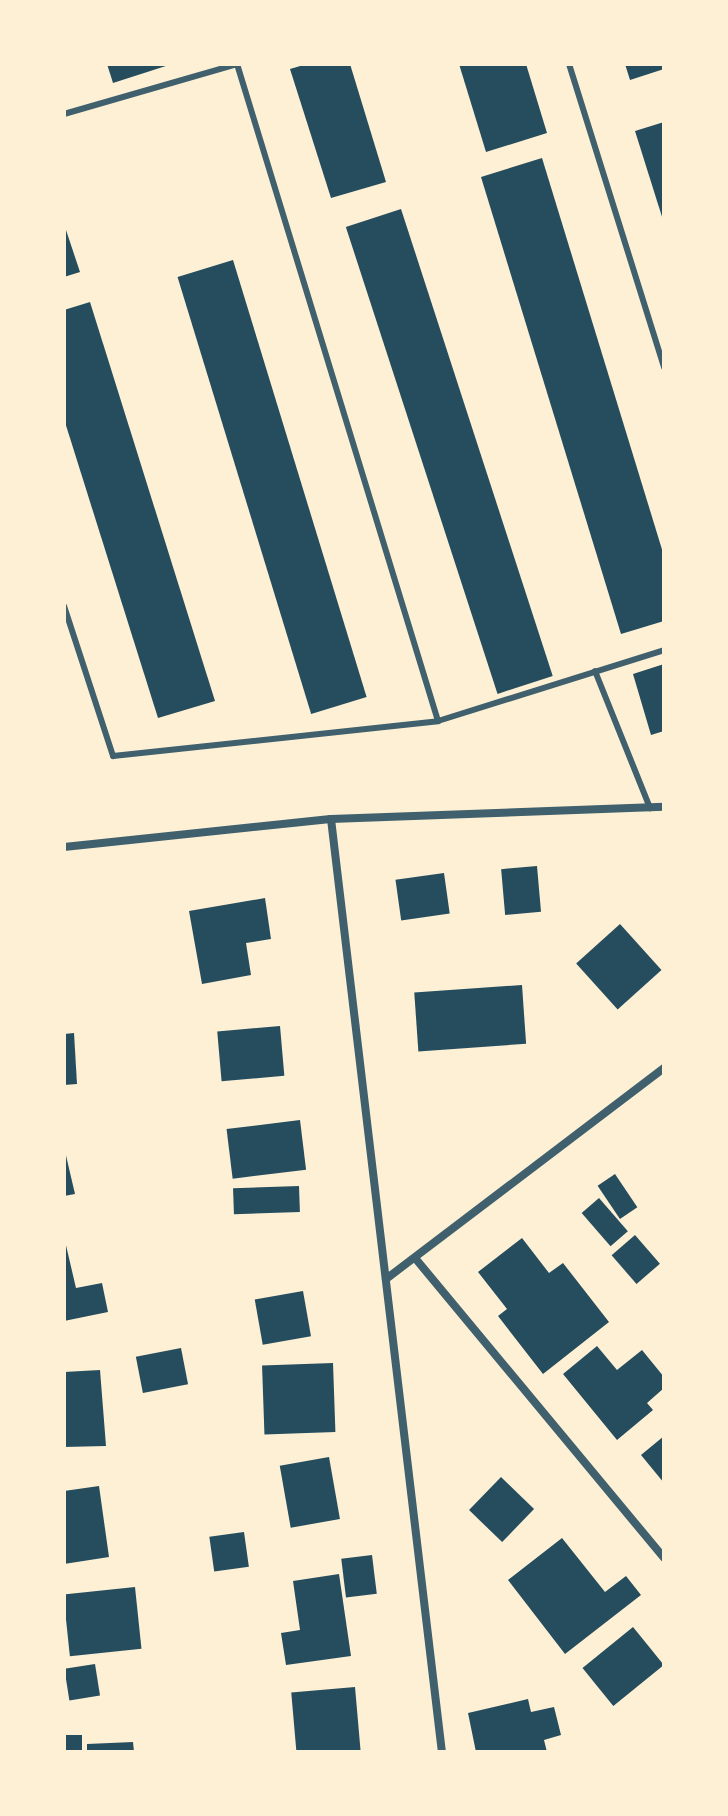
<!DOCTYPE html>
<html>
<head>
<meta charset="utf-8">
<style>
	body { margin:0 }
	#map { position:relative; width:728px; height:1816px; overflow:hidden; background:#fdf0d5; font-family:"Source Sans 3",sans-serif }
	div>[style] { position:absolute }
	.building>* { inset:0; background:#264d5e; transform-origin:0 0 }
	.service>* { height:6px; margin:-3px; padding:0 3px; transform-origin:3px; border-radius:3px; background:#3f606c }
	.minor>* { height:8px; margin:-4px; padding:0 4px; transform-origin:4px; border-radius:4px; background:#3f606c }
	span { translate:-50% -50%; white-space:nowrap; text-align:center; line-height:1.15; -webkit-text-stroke:6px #fdf0d5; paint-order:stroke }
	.frame { position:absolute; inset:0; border:66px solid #fdf0d5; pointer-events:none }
</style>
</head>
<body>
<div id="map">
	<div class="building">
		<div style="clip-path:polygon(107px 64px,169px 64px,169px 65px,113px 83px)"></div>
		<div style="clip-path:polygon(307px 64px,350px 64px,386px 182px,331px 198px,290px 69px)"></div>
		<div style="clip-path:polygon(459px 64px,526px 64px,547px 133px,486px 152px)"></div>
		<div style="clip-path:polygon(625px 64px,664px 64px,664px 69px,630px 80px)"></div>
		<div style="clip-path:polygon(664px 122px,664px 220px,663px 220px,635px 131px)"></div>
		<div style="clip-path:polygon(542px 158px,664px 556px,664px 621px,621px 634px,481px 177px)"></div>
		<div style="left:401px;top:209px;width:491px;height:58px;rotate:72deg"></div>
		<div style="clip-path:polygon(64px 224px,80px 272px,64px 277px)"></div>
		<div style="left:233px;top:260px;width:457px;height:58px;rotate:73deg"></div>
		<div style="clip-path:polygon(90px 302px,215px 701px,158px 718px,64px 419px,64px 310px)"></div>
		<div style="clip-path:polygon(664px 664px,664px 731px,651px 735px,633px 674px)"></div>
		<div style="left:537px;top:866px;width:46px;height:36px;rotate:85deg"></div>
		<div style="left:444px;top:873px;width:41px;height:49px;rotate:82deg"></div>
		<div style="clip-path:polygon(265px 898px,271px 939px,246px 943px,251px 975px,202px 984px,189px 911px)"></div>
		<div style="left:620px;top:924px;width:62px;height:59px;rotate:48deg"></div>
		<div style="left:522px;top:985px;width:59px;height:108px;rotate:86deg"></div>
		<div style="left:280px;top:1026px;width:50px;height:63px;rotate:85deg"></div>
		<div style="clip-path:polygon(74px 1033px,77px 1084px,64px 1085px,64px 1034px)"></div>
		<div style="left:300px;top:1120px;width:50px;height:74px;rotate:83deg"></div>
		<div style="clip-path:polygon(64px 1147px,75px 1194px,64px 1196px)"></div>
		<div style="left:615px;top:1174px;width:40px;height:21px;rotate:56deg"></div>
		<div style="left:299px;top:1186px;width:26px;height:66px;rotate:88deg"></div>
		<div style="left:599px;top:1198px;width:44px;height:23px;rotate:49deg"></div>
		<div style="left:635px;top:1235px;width:38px;height:31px;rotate:49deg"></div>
		<div style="clip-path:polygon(522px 1238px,549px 1273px,563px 1263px,609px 1322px,543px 1374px,498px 1316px,507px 1309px,478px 1272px)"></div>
		<div style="clip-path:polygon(65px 1241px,76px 1288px,102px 1283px,108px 1312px,64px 1321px)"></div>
		<div style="left:303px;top:1291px;width:46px;height:49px;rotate:80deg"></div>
		<div style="clip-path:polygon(597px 1346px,617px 1370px,642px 1350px,664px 1377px,664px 1388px,647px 1403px,653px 1410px,617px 1440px,563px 1374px)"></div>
		<div style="left:181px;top:1348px;width:37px;height:46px;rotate:79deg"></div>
		<div style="left:333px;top:1363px;width:69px;height:71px;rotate:88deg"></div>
		<div style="clip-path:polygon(100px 1370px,106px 1446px,64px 1447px,64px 1372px)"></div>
		<div style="clip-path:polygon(664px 1436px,664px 1483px,641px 1455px)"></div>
		<div style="left:329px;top:1457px;width:63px;height:50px;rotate:80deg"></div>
		<div style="left:501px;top:1477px;width:46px;height:46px;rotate:44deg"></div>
		<div style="clip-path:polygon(99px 1486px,109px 1557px,64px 1564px,64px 1491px)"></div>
		<div style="left:244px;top:1532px;width:35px;height:35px;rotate:82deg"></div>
		<div style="clip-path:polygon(562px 1538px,605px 1592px,626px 1576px,641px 1595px,565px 1654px,508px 1580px)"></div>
		<div style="left:372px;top:1555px;width:39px;height:31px;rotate:83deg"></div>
		<div style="clip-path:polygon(339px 1574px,351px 1656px,286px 1665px,281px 1633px,300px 1630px,293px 1581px)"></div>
		<div style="left:135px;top:1587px;width:62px;height:72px;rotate:84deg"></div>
		<div style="left:633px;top:1627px;width:49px;height:65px;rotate:51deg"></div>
		<div style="left:95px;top:1664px;width:32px;height:31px;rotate:81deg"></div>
		<div style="left:355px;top:1687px;width:65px;height:64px;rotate:85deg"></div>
		<div style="clip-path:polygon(528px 1699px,531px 1712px,554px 1707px,561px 1735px,544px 1740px,547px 1752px,476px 1752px,468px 1713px)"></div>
		<div style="left:82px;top:1735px;width:17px;height:18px;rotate:90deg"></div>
		<div style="clip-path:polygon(133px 1742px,134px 1752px,87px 1752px,87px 1744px)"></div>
	</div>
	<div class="service">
		<div style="left:237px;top:64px;width:687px;rotate:72.99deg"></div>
		<div style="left:569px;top:64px;width:318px;rotate:72.6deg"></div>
		<div style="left:64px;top:114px;width:180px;rotate:-16.1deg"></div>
		<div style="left:64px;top:606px;width:158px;rotate:71.9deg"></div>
		<div style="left:113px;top:756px;width:327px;rotate:-6.1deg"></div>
		<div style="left:438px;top:721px;width:237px;rotate:-17.4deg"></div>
		<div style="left:595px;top:671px;width:148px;rotate:68.1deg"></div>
	</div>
	<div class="minor">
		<div style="left:331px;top:819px;width:940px;rotate:83.22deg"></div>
		<div style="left:64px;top:847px;width:268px;rotate:-6deg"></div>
		<div style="left:331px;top:819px;width:333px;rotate:-2.1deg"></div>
		<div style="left:415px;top:1258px;width:390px;rotate:50.3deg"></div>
		<div style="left:386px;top:1279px;width:349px;rotate:-37.2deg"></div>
	</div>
	<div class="frame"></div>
</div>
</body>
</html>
